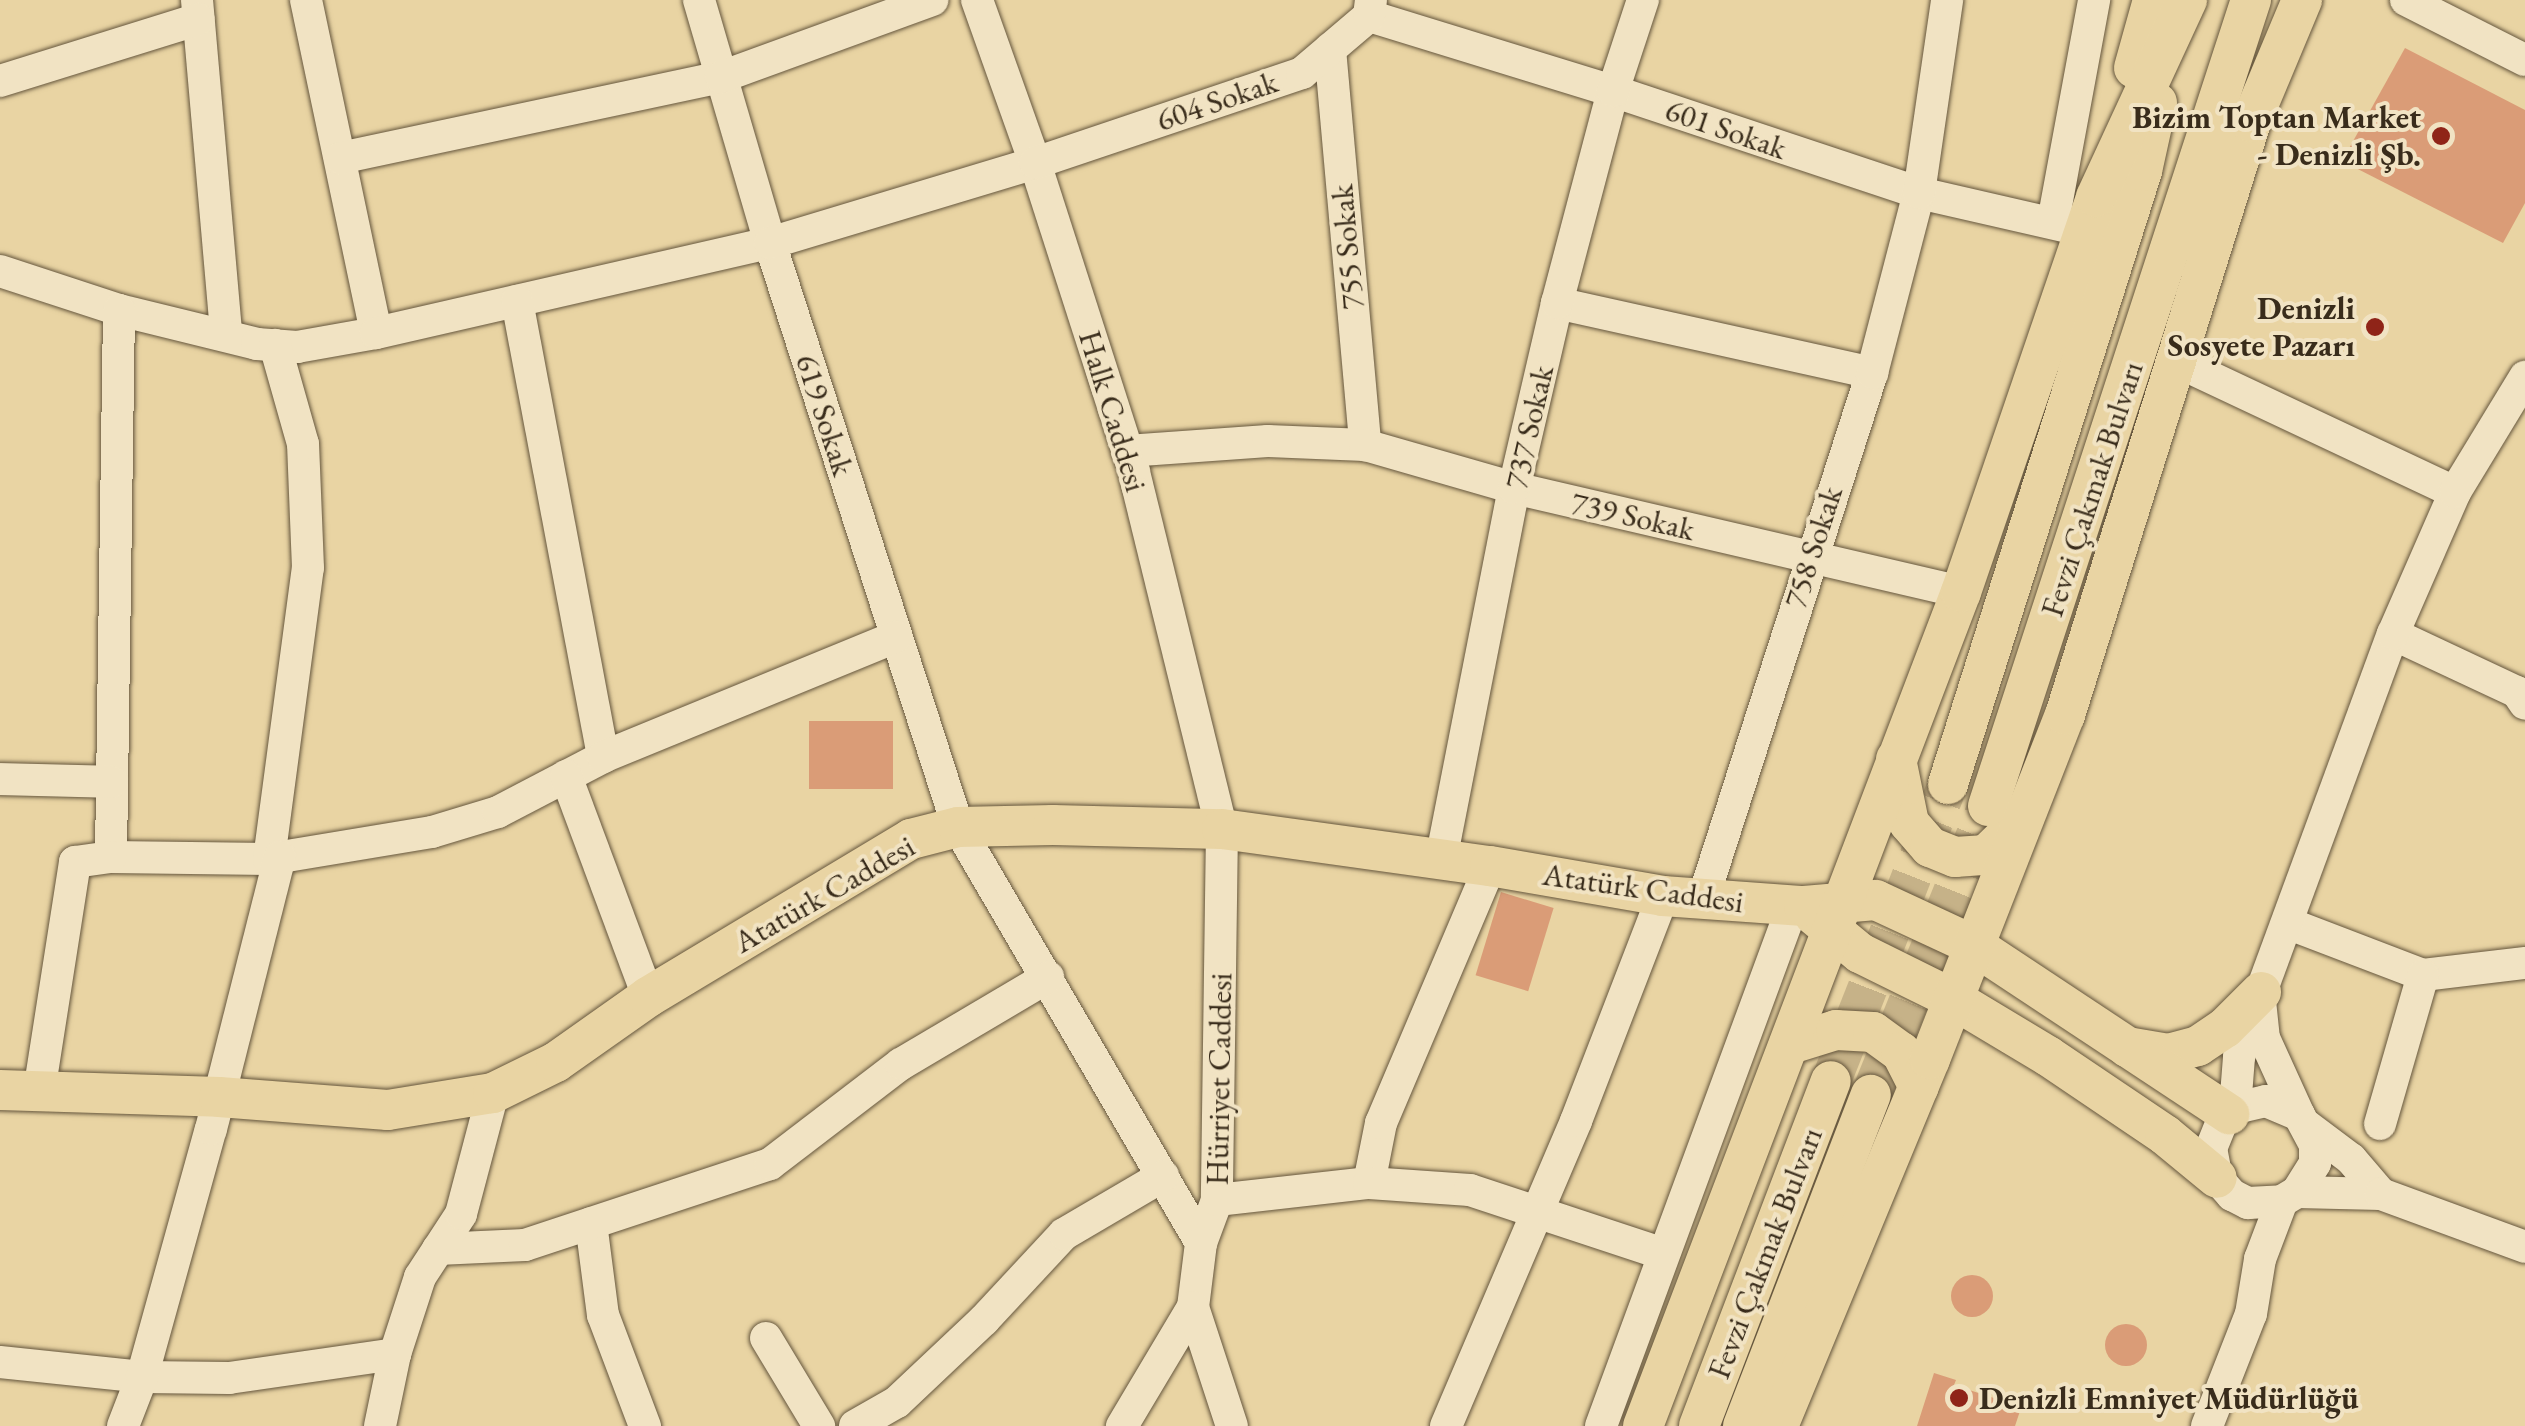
<!DOCTYPE html>
<html>
<head>
<meta charset="utf-8">
<style>
	body { margin:0 }
	#map { position:relative; width:2525px; height:1426px; overflow:hidden; background:#e9d4a3; font-family:"EB Garamond",serif }
	div>[style] { position:absolute }
	.building>* { inset:0; background:#da9c77; transform-origin:0 0 }
	.round { border-radius:50% }
	.major-tunnel>* { height:40px; margin-top:-20px; transform-origin:0; background:repeating-linear-gradient(90deg,#c6b288 0 40px,transparent 0 60px) }
	.roads { filter:drop-shadow(0 0 2px #65563d) drop-shadow(0 0 2px #65563d) }
	.minor>* { height:32px; margin:-16px; padding:0 16px; transform-origin:16px; border-radius:16px; background:#f1e3c3 }
	.major>* { height:40px; margin:-20px; padding:0 20px; transform-origin:20px; border-radius:20px; background:#e9d4a3 }
	.dots>* { width:28px; height:28px; translate:-50% -50%; box-sizing:border-box; border:5px solid #f1e3c3; border-radius:50% }
	span { translate:-50% -50%; white-space:nowrap; text-align:center; line-height:1.15; -webkit-text-stroke:8px #f1e3c3; paint-order:stroke }
	.street-label { font-size:32px; color:#392c1b }
	.poi-label { font-size:32px; color:#392c1b; font-weight:700 }
	.right { translate:-100% -50%; text-align:right }
	.left { translate:0 -50%; text-align:left }
</style>
</head>
<body>
<div id="map">
	<div class="building">
		<div style="clip-path:polygon(2405px 48px,2525px 110px,2525px 203px,2503px 243px,2342px 161px)"></div>
		<div style="left:809px;top:721px;width:84px;height:68px"></div>
		<div style="left:1501px;top:892px;width:55px;height:87px;rotate:17deg"></div>
		<div class="round" style="left:1951px;top:1275px;width:42px;height:42px"></div>
		<div class="round" style="left:2105px;top:1324px;width:42px;height:42px"></div>
		<div style="clip-path:polygon(1934px 1373px,1956px 1380px,1954px 1385px,2000px 1400px,2002px 1395px,2023px 1402px,2015px 1426px,1917px 1426px)"></div>
	</div>
	<div class="major-tunnel">
		<div style="left:1831px;top:1081px;width:319px;rotate:-68.5deg"></div>
		<div style="left:1871px;top:1095px;width:312px;rotate:-68deg"></div>
	</div>
	<div class="roads">
		<div class="minor">
			<div style="left:197px;top:0;width:334px;rotate:85deg"></div>
			<div style="left:306px;top:0;width:340px;rotate:78.1deg"></div>
			<div style="left:699px;top:0;width:253px;rotate:73.7deg"></div>
			<div style="left:770px;top:243px;width:614px;rotate:72.16deg"></div>
			<div style="left:958px;top:827px;width:482px;rotate:59.7deg"></div>
			<div style="left:977px;top:0;width:173px;rotate:70.4deg"></div>
			<div style="left:1035px;top:163px;width:324px;rotate:72.2deg"></div>
			<div style="left:1134px;top:472px;width:368px;rotate:76.2deg"></div>
			<div style="left:1222px;top:829px;width:371px;rotate:90.8deg"></div>
			<div style="left:1217px;top:1200px;width:46px;rotate:110.4deg"></div>
			<div style="left:1201px;top:1243px;width:64px;rotate:97.1deg"></div>
			<div style="left:1193px;top:1307px;width:139px;rotate:120.8deg"></div>
			<div style="left:2406px;top:0;width:133px;rotate:26.8deg"></div>
			<div style="left:1369px;top:16px;width:255px;rotate:17.1deg"></div>
			<div style="left:1613px;top:91px;width:323px;rotate:18.4deg"></div>
			<div style="left:1919px;top:193px;width:170px;rotate:12.9deg"></div>
			<div style="left:1330px;top:49px;width:398px;rotate:84.9deg"></div>
			<div style="left:0;top:81px;width:208px;rotate:-17.3deg"></div>
			<div style="left:340px;top:158px;width:390px;rotate:-12deg"></div>
			<div style="left:721px;top:77px;width:225px;rotate:-20deg"></div>
			<div style="left:2053px;top:222px;width:226px;rotate:-79.5deg"></div>
			<div style="left:0;top:271px;width:125px;rotate:18.1deg"></div>
			<div style="left:119px;top:310px;width:142px;rotate:13.8deg"></div>
			<div style="left:257px;top:344px;width:40px;rotate:4.3deg"></div>
			<div style="left:297px;top:347px;width:80px;rotate:-10deg"></div>
			<div style="left:376px;top:333px;width:404px;rotate:-12.9deg"></div>
			<div style="left:770px;top:243px;width:277px;rotate:-16.8deg"></div>
			<div style="left:1035px;top:163px;width:282px;rotate:-18.6deg"></div>
			<div style="left:1302px;top:73px;width:88px;rotate:-40.4deg"></div>
			<div style="left:1369px;top:16px;width:16px;rotate:-83deg"></div>
			<div style="left:517px;top:301px;width:464px;rotate:79.3deg"></div>
			<div style="left:1557px;top:303px;width:323px;rotate:12.5deg"></div>
			<div style="left:119px;top:310px;width:547px;rotate:90.84deg"></div>
			<div style="left:111px;top:857px;width:158px;rotate:0.7deg"></div>
			<div style="left:269px;top:859px;width:165px;rotate:-9.4deg"></div>
			<div style="left:432px;top:832px;width:69px;rotate:-16.9deg"></div>
			<div style="left:498px;top:812px;width:119px;rotate:-27.6deg"></div>
			<div style="left:603px;top:757px;width:317px;rotate:-22.3deg"></div>
			<div style="left:2176px;top:361px;width:308px;rotate:25.2deg"></div>
			<div style="left:1127px;top:451px;width:141px;rotate:-4.1deg"></div>
			<div style="left:1268px;top:441px;width:97px;rotate:2.4deg"></div>
			<div style="left:1365px;top:445px;width:155px;rotate:16.1deg"></div>
			<div style="left:1514px;top:488px;width:459px;rotate:13.1deg"></div>
			<div style="left:2393px;top:634px;width:137px;rotate:25.1deg"></div>
			<div style="left:2517px;top:692px;width:14px;rotate:56deg"></div>
			<div style="left:566px;top:776px;width:236px;rotate:69.6deg"></div>
			<div style="left:0;top:779px;width:112px;rotate:1.5deg"></div>
			<div style="left:269px;top:859px;width:294px;rotate:-82.4deg"></div>
			<div style="left:308px;top:568px;width:124px;rotate:-92.3deg"></div>
			<div style="left:303px;top:444px;width:103px;rotate:-105.8deg"></div>
			<div style="left:1441px;top:860px;width:379px;rotate:-78.9deg"></div>
			<div style="left:1514px;top:488px;width:190px;rotate:-76.9deg"></div>
			<div style="left:1557px;top:303px;width:219px;rotate:-75.2deg"></div>
			<div style="left:1613px;top:91px;width:96px;rotate:-71.8deg"></div>
			<div style="left:1703px;top:899px;width:552px;rotate:-72.19deg"></div>
			<div style="left:1872px;top:373px;width:186px;rotate:-75.4deg"></div>
			<div style="left:1919px;top:193px;width:195px;rotate:-81.7deg"></div>
			<div style="left:2287px;top:923px;width:146px;rotate:20.9deg"></div>
			<div style="left:2423px;top:975px;width:103px;rotate:-6.7deg"></div>
			<div style="left:2260px;top:1001px;width:37px;rotate:84deg"></div>
			<div style="left:2264px;top:1038px;width:85px;rotate:65.6deg"></div>
			<div style="left:39px;top:1092px;width:233px;rotate:-81.1deg"></div>
			<div style="left:75px;top:862px;width:36px;rotate:-8deg"></div>
			<div style="left:2235px;top:1108px;width:51px;rotate:-85.5deg"></div>
			<div style="left:2239px;top:1057px;width:69px;rotate:-71.3deg"></div>
			<div style="left:2261px;top:992px;width:382px;rotate:-69.8deg"></div>
			<div style="left:2393px;top:634px;width:155px;rotate:-66.4deg"></div>
			<div style="left:2455px;top:492px;width:135px;rotate:-58.7deg"></div>
			<div style="left:2380px;top:1124px;width:155px;rotate:-73.9deg"></div>
			<div style="left:2307px;top:1126px;width:55px;rotate:36.9deg"></div>
			<div style="left:2351px;top:1159px;width:46px;rotate:49.4deg"></div>
			<div style="left:1369px;top:1183px;width:61px;rotate:-78.7deg"></div>
			<div style="left:1381px;top:1123px;width:279px;rotate:-67deg"></div>
			<div style="left:2297px;top:1192px;width:84px;rotate:1.4deg"></div>
			<div style="left:2381px;top:1194px;width:153px;rotate:20.2deg"></div>
			<div style="left:1217px;top:1200px;width:153px;rotate:-6.4deg"></div>
			<div style="left:1369px;top:1183px;width:101px;rotate:4deg"></div>
			<div style="left:1470px;top:1190px;width:204px;rotate:18.3deg"></div>
			<div style="left:591px;top:1223px;width:93px;rotate:82.6deg"></div>
			<div style="left:603px;top:1315px;width:119px;rotate:69.3deg"></div>
			<div style="left:438px;top:1249px;width:87px;rotate:-2.6deg"></div>
			<div style="left:525px;top:1245px;width:258px;rotate:-18.3deg"></div>
			<div style="left:770px;top:1164px;width:165px;rotate:-37.4deg"></div>
			<div style="left:901px;top:1064px;width:171px;rotate:-30.6deg"></div>
			<div style="left:1193px;top:1307px;width:125px;rotate:71.9deg"></div>
			<div style="left:766px;top:1338px;width:103px;rotate:58.9deg"></div>
			<div style="left:0;top:1362px;width:143px;rotate:6deg"></div>
			<div style="left:142px;top:1377px;width:87px;rotate:0.7deg"></div>
			<div style="left:229px;top:1378px;width:168px;rotate:-8.2deg"></div>
			<div style="left:123px;top:1426px;width:53px;rotate:-68.8deg"></div>
			<div style="left:142px;top:1377px;width:257px;rotate:-74.5deg"></div>
			<div style="left:211px;top:1129px;width:281px;rotate:-75.8deg"></div>
			<div style="left:380px;top:1426px;width:74px;rotate:-78.2deg"></div>
			<div style="left:395px;top:1354px;width:81px;rotate:-72deg"></div>
			<div style="left:420px;top:1277px;width:75px;rotate:-56.9deg"></div>
			<div style="left:461px;top:1214px;width:125px;rotate:-75.2deg"></div>
			<div style="left:855px;top:1426px;width:48px;rotate:-29.7deg"></div>
			<div style="left:897px;top:1402px;width:120px;rotate:-43.3deg"></div>
			<div style="left:984px;top:1320px;width:117px;rotate:-47.1deg"></div>
			<div style="left:1064px;top:1234px;width:115px;rotate:-30.4deg"></div>
			<div style="left:1446px;top:1426px;width:332px;rotate:-66.9deg"></div>
			<div style="left:1576px;top:1121px;width:241px;rotate:-68.9deg"></div>
			<div style="left:1601px;top:1426px;width:555px;rotate:-69.77deg"></div>
			<div style="left:2207px;top:1426px;width:120px;rotate:-68.6deg"></div>
			<div style="left:2251px;top:1314px;width:56px;rotate:-80.7deg"></div>
			<div style="left:2260px;top:1259px;width:62px;rotate:-69.2deg"></div>
			<div style="left:2282px;top:1201px;width:17px;rotate:-31deg"></div>
			<div style="left:2297px;top:1192px;width:34px;rotate:-58deg"></div>
			<div style="left:2315px;top:1163px;width:18px;rotate:-90deg"></div>
			<div style="left:2315px;top:1145px;width:34px;rotate:-118deg"></div>
			<div style="left:2299px;top:1115px;width:36px;rotate:-157deg"></div>
			<div style="left:2266px;top:1101px;width:32px;rotate:167deg"></div>
			<div style="left:2235px;top:1108px;width:16px;rotate:137deg"></div>
			<div style="left:2223px;top:1119px;width:31px;rotate:112deg"></div>
			<div style="left:2211px;top:1148px;width:31px;rotate:79deg"></div>
			<div style="left:2217px;top:1178px;width:23px;rotate:49deg"></div>
			<div style="left:2232px;top:1195px;width:18px;rotate:27deg"></div>
			<div style="left:2248px;top:1203px;width:34px;rotate:-3deg"></div>
		</div>
		<div class="major">
			<div style="left:2134px;top:68px;width:71px;rotate:-74.4deg"></div>
			<div style="left:1896px;top:759px;width:65px;rotate:78.5deg"></div>
			<div style="left:1909px;top:823px;width:32px;rotate:49deg"></div>
			<div style="left:1930px;top:847px;width:27px;rotate:22deg"></div>
			<div style="left:1955px;top:857px;width:31px;rotate:-4deg"></div>
			<div style="left:1986px;top:855px;width:46px;rotate:-44.1deg"></div>
			<div style="left:1948px;top:784px;width:643px;rotate:-72.44deg"></div>
			<div style="left:2142px;top:171px;width:70px;rotate:-77.6deg"></div>
			<div style="left:1988px;top:806px;width:848px;rotate:-71.93deg"></div>
			<div style="left:1814px;top:915px;width:60px;rotate:39.6deg"></div>
			<div style="left:1860px;top:953px;width:104px;rotate:26.3deg"></div>
			<div style="left:1953px;top:999px;width:111px;rotate:31deg"></div>
			<div style="left:2048px;top:1056px;width:141px;rotate:34deg"></div>
			<div style="left:2165px;top:1135px;width:67px;rotate:39.6deg"></div>
			<div style="left:1791px;top:1044px;width:47px;rotate:-17.3deg"></div>
			<div style="left:1836px;top:1030px;width:37px;rotate:3deg"></div>
			<div style="left:1873px;top:1032px;width:34px;rotate:36deg"></div>
			<div style="left:1901px;top:1052px;width:39px;rotate:63deg"></div>
			<div style="left:2127px;top:1047px;width:42px;rotate:9.7deg"></div>
			<div style="left:2168px;top:1054px;width:31px;rotate:-15deg"></div>
			<div style="left:2198px;top:1046px;width:32px;rotate:-34deg"></div>
			<div style="left:2225px;top:1028px;width:51px;rotate:-45deg"></div>
			<div style="left:0;top:1090px;width:219px;rotate:1.8deg"></div>
			<div style="left:219px;top:1097px;width:169px;rotate:4.4deg"></div>
			<div style="left:388px;top:1110px;width:106px;rotate:-9.2deg"></div>
			<div style="left:493px;top:1093px;width:70px;rotate:-26.2deg"></div>
			<div style="left:556px;top:1062px;width:113px;rotate:-35.2deg"></div>
			<div style="left:648px;top:997px;width:307px;rotate:-31deg"></div>
			<div style="left:911px;top:839px;width:49px;rotate:-14.3deg"></div>
			<div style="left:958px;top:827px;width:95px;rotate:-1.2deg"></div>
			<div style="left:1053px;top:825px;width:169px;rotate:1.4deg"></div>
			<div style="left:1222px;top:829px;width:271px;rotate:7.9deg"></div>
			<div style="left:1490px;top:866px;width:176px;rotate:9.8deg"></div>
			<div style="left:1663px;top:896px;width:141px;rotate:4.1deg"></div>
			<div style="left:1804px;top:906px;width:72px;rotate:-4.8deg"></div>
			<div style="left:1876px;top:900px;width:109px;rotate:24.9deg"></div>
			<div style="left:1975px;top:946px;width:305px;rotate:33.5deg"></div>
			<div style="left:1643px;top:1426px;width:893px;rotate:-69.13deg"></div>
			<div style="left:1961px;top:592px;width:417px;rotate:-71.1deg"></div>
			<div style="left:2096px;top:197px;width:217px;rotate:-65.2deg"></div>
			<div style="left:1699px;top:1426px;width:369px;rotate:-69.1deg"></div>
			<div style="left:1743px;top:1426px;width:355px;rotate:-68.9deg"></div>
			<div style="left:1778px;top:1426px;width:397px;rotate:-67.5deg"></div>
			<div style="left:1930px;top:1059px;width:370px;rotate:-68.6deg"></div>
			<div style="left:2065px;top:715px;width:621px;rotate:-72.59deg"></div>
			<div style="left:2251px;top:122px;width:132px;rotate:-67.3deg"></div>
		</div>
	</div>
	<div class="dots">
		<div style="left:2441px;top:136px;background:#8f2418"></div>
		<div style="left:2375px;top:327px;background:#8f2418"></div>
		<div style="left:1959px;top:1398px;background:#8f2418"></div>
	</div>
	<div class="street-label">
		<span style="left:1217px;top:101px;rotate:-19deg">604 Sokak</span>
		<span style="left:1726px;top:129px;rotate:19deg">601 Sokak</span>
		<span style="left:1347px;top:247px;rotate:-95deg">755 Sokak</span>
		<span style="left:1113px;top:411px;rotate:73deg">Halk Caddesi</span>
		<span style="left:825px;top:415px;rotate:72deg">619 Sokak</span>
		<span style="left:1529px;top:427px;rotate:-77deg">737 Sokak</span>
		<span style="left:2092px;top:489px;rotate:-72deg">Fevzi Çakmak Bulvarı</span>
		<span style="left:1633px;top:516px;rotate:13deg">739 Sokak</span>
		<span style="left:1813px;top:547px;rotate:-72deg">758 Sokak</span>
		<span style="left:1643px;top:888px;rotate:8deg">Atatürk Caddesi</span>
		<span style="left:824px;top:894px;rotate:-30deg">Atatürk Caddesi</span>
		<span style="left:1219px;top:1079px;rotate:-89deg">Hürriyet Caddesi</span>
		<span style="left:1765px;top:1253px;rotate:-69deg">Fevzi Çakmak Bulvarı</span>
	</div>
	<div class="poi-label">
		<span class="right" style="left:2421px;top:136px">Bizim Toptan Market<br>- Denizli Şb.</span>
		<span class="right" style="left:2355px;top:327px">Denizli<br>Sosyete Pazarı</span>
		<span class="left" style="left:1979px;top:1398px">Denizli Emniyet Müdürlüğü</span>
	</div>
</div>
</body>
</html>
